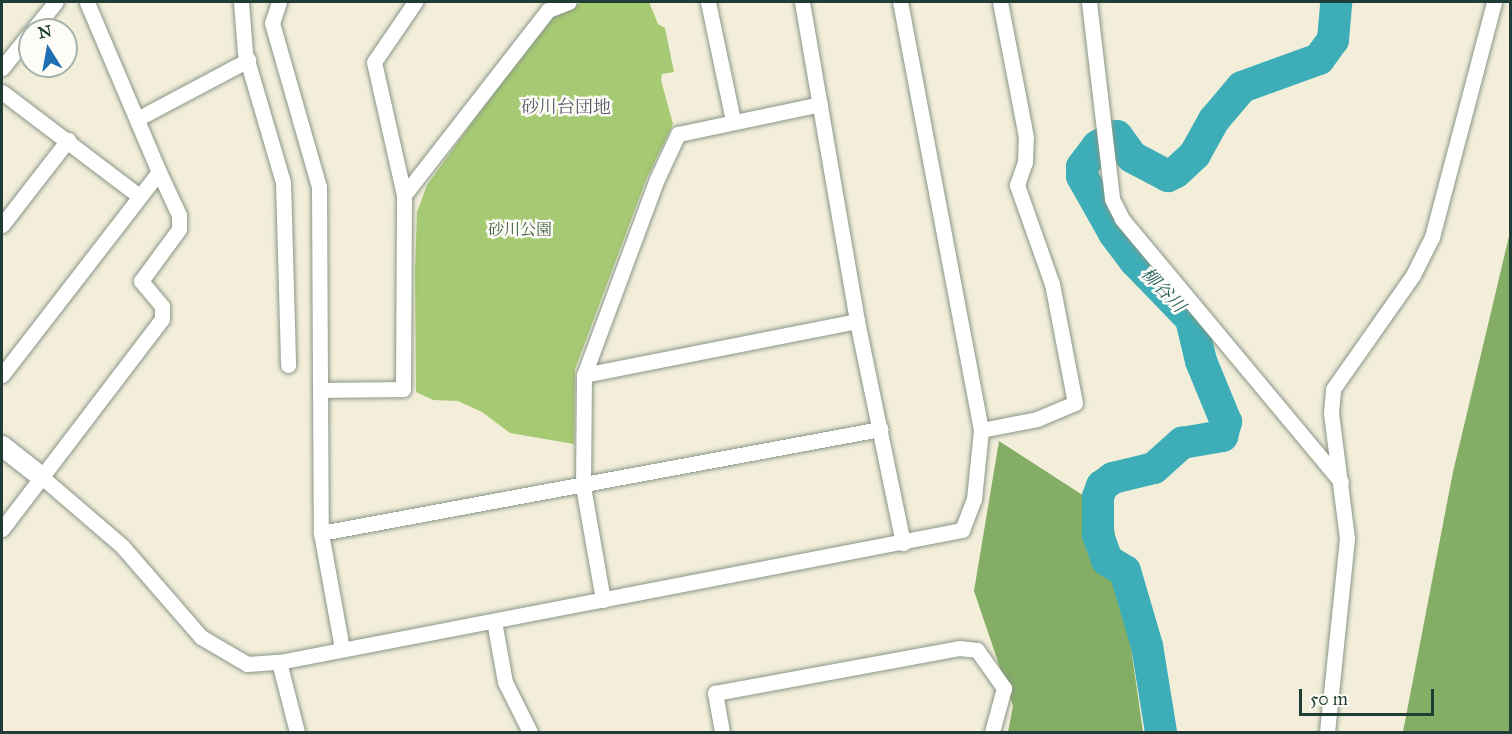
<!DOCTYPE html>
<html>
<head>
<meta charset="utf-8">
<style>
	body { margin:0 }
	#map { position:relative; width:1512px; height:734px; overflow:hidden; background:#f2eeda; font-family:"IM FELL Great Primer","Noto Serif JP",serif }
	div>[style] { position:absolute }
	.green>* { inset:0; background:#a6c973 }
	.forest>* { inset:0; background:#84ad65 }
	.river>* { height:32px; margin:-16px; padding:0 16px; transform-origin:16px; border-radius:16px; background:#3daeb7 }
	.roads { filter:drop-shadow(0 0 2px #889687) drop-shadow(0 0 2px #889687) }
	.minor>* { height:15px; margin:-7.5px; padding:0 7.5px; transform-origin:7.5px; border-radius:7.5px; background:#fff }
	.tertiary>* { height:20px; margin:-10px; padding:0 10px; transform-origin:10px; border-radius:10px; background:#fff }
	span { translate:-50% -50%; white-space:nowrap; text-align:center; line-height:1.15; -webkit-text-stroke:5px #fdfcf7; paint-order:stroke }
	.park-label { font-size:16px; color:#416044 }
	.neighbourhood-label { font-size:18px; color:#585d6a }
	.water-label { font-size:18px; color:#2a6562; font-style:italic }
	.frame { position:absolute; inset:0; border:3px solid #1f3d34; pointer-events:none }
	.north { position:absolute; left:18px; top:18px; width:60px; height:60px; box-sizing:border-box; background:#fdfcf7; border:2px solid #a4b0a9; border-radius:50%; rotate:349deg; font-size:16px; font-weight:700; line-height:24px; text-align:center; color:#1f3d34 }
	.north::after { content:''; display:block; margin:auto; width:21px; height:27px; background:#1f6fb2; clip-path:polygon(50% 0,100% 100%,50% 72%,0 100%) }
	.scale { position:absolute; left:1299px; top:689px; width:135px; height:27px; box-sizing:border-box; border:3px solid #1f3d34; border-top:0; padding-left:8px; font-size:18px; line-height:21px; white-space:nowrap; color:#1f3d34; -webkit-text-stroke:4px #fdfcf7; paint-order:stroke }
</style>
</head>
<body>
<div id="map">
	<div class="green">
		<div style="clip-path:polygon(583px 2px,649px 2px,658px 24px,665px 28px,674px 72px,662px 74px,661px 80px,673px 124px,646px 180px,575px 369px,574px 444px,510px 433px,482px 412px,458px 401px,433px 400px,416px 392px,415px 272px,417px 212px,427px 185px,550px 15px)"></div>
	</div>
	<div class="forest">
		<div style="clip-path:polygon(1510px 232px,1510px 732px,1403px 732px,1453px 472px)"></div>
		<div style="clip-path:polygon(999px 441px,1112px 514px,1143px 732px,1008px 732px,1013px 706px,974px 591px)"></div>
	</div>
	<div class="river">
		<div style="left:1161px;top:732px;width:87px;rotate:-99.2deg"></div>
		<div style="left:1147px;top:646px;width:78px;rotate:-106.3deg"></div>
		<div style="left:1125px;top:571px;width:21px;rotate:-149deg"></div>
		<div style="left:1107px;top:560px;width:27px;rotate:-110deg"></div>
		<div style="left:1098px;top:535px;width:38px;rotate:-90deg"></div>
		<div style="left:1098px;top:497px;width:12px;rotate:-70deg"></div>
		<div style="left:1102px;top:486px;width:14px;rotate:-36deg"></div>
		<div style="left:1113px;top:478px;width:42px;rotate:-13.7deg"></div>
		<div style="left:1154px;top:468px;width:38px;rotate:-42deg"></div>
		<div style="left:1182px;top:443px;width:41px;rotate:-9.9deg"></div>
		<div style="left:1222px;top:436px;width:15px;rotate:-74deg"></div>
		<div style="left:1226px;top:422px;width:66px;rotate:-112.3deg"></div>
		<div style="left:1201px;top:361px;width:43px;rotate:-103.4deg"></div>
		<div style="left:1191px;top:319px;width:81px;rotate:-134deg"></div>
		<div style="left:1135px;top:261px;width:35px;rotate:-127deg"></div>
		<div style="left:1114px;top:233px;width:65px;rotate:-119.3deg"></div>
		<div style="left:1082px;top:176px;width:9px;rotate:-90deg"></div>
		<div style="left:1082px;top:167px;width:26px;rotate:-53deg"></div>
		<div style="left:1098px;top:146px;width:21px;rotate:-28deg"></div>
		<div style="left:1117px;top:136px;width:26px;rotate:54deg"></div>
		<div style="left:1132px;top:157px;width:41px;rotate:27.8deg"></div>
		<div style="left:1168px;top:176px;width:9px;rotate:-27deg"></div>
		<div style="left:1176px;top:172px;width:26px;rotate:-43deg"></div>
		<div style="left:1195px;top:154px;width:39px;rotate:-61deg"></div>
		<div style="left:1214px;top:120px;width:43px;rotate:-49.7deg"></div>
		<div style="left:1242px;top:87px;width:82px;rotate:-20deg"></div>
		<div style="left:1319px;top:59px;width:24px;rotate:-54deg"></div>
		<div style="left:1333px;top:40px;width:38px;rotate:-85deg"></div>
	</div>
	<div class="roads">
		<div class="minor">
			<div style="left:241px;top:2px;width:51px;rotate:85.5deg"></div>
			<div style="left:245px;top:53px;width:134px;rotate:73.6deg"></div>
			<div style="left:283px;top:182px;width:183px;rotate:88.4deg"></div>
			<div style="left:279px;top:2px;width:22px;rotate:108deg"></div>
			<div style="left:272px;top:23px;width:171px;rotate:74deg"></div>
			<div style="left:319px;top:187px;width:346px;rotate:89.7deg"></div>
			<div style="left:321px;top:533px;width:118px;rotate:79.7deg"></div>
			<div style="left:708px;top:2px;width:122px;rotate:78.1deg"></div>
			<div style="left:802px;top:2px;width:324px;rotate:80.2deg"></div>
			<div style="left:857px;top:321px;width:227px;rotate:78.3deg"></div>
			<div style="left:1089px;top:2px;width:198px;rotate:83.3deg"></div>
			<div style="left:1112px;top:199px;width:22px;rotate:63deg"></div>
			<div style="left:1122px;top:219px;width:342px;rotate:50.2deg"></div>
			<div style="left:33px;top:30px;width:36px;rotate:-51deg"></div>
			<div style="left:2px;top:68px;width:45px;rotate:-51.3deg"></div>
			<div style="left:2px;top:92px;width:172px;rotate:37.2deg"></div>
			<div style="left:137px;top:119px;width:126px;rotate:-28deg"></div>
			<div style="left:404px;top:195px;width:234px;rotate:-52.1deg"></div>
			<div style="left:548px;top:10px;width:22px;rotate:-21deg"></div>
			<div style="left:2px;top:225px;width:108px;rotate:-52.2deg"></div>
			<div style="left:2px;top:375px;width:257px;rotate:-52.3deg"></div>
			<div style="left:159px;top:172px;width:185px;rotate:-113deg"></div>
			<div style="left:584px;top:375px;width:278px;rotate:-11.2deg"></div>
			<div style="left:320px;top:390px;width:83px;rotate:-0.7deg"></div>
			<div style="left:403px;top:389px;width:194px;rotate:-89.7deg"></div>
			<div style="left:404px;top:195px;width:136px;rotate:-102.7deg"></div>
			<div style="left:374px;top:62px;width:73px;rotate:-55.7deg"></div>
			<div style="left:981px;top:430px;width:57px;rotate:-11.1deg"></div>
			<div style="left:1037px;top:419px;width:41px;rotate:-22.8deg"></div>
			<div style="left:1075px;top:403px;width:121px;rotate:-100.9deg"></div>
			<div style="left:1052px;top:284px;width:105px;rotate:-109.5deg"></div>
			<div style="left:1017px;top:185px;width:24px;rotate:-71deg"></div>
			<div style="left:1025px;top:162px;width:25px;rotate:-88deg"></div>
			<div style="left:1026px;top:137px;width:137px;rotate:-100.9deg"></div>
			<div style="left:43px;top:478px;width:104px;rotate:40.7deg"></div>
			<div style="left:122px;top:546px;width:121px;rotate:49deg"></div>
			<div style="left:201px;top:637px;width:53px;rotate:30.4deg"></div>
			<div style="left:247px;top:664px;width:32px;rotate:-4deg"></div>
			<div style="left:279px;top:662px;width:696px;rotate:-10.94deg"></div>
			<div style="left:962px;top:530px;width:33px;rotate:-69deg"></div>
			<div style="left:974px;top:499px;width:69px;rotate:-84.2deg"></div>
			<div style="left:981px;top:430px;width:436px;rotate:-100.7deg"></div>
			<div style="left:2px;top:529px;width:264px;rotate:-52.7deg"></div>
			<div style="left:162px;top:319px;width:13px;rotate:-90deg"></div>
			<div style="left:162px;top:306px;width:33px;rotate:-130deg"></div>
			<div style="left:141px;top:281px;width:64px;rotate:-53.8deg"></div>
			<div style="left:179px;top:229px;width:14px;rotate:-90deg"></div>
			<div style="left:179px;top:215px;width:47px;rotate:-114.9deg"></div>
			<div style="left:321px;top:533px;width:569px;rotate:-10.54deg"></div>
			<div style="left:603px;top:600px;width:115px;rotate:-100deg"></div>
			<div style="left:583px;top:487px;width:112px;rotate:-89.5deg"></div>
			<div style="left:584px;top:375px;width:209px;rotate:-69.6deg"></div>
			<div style="left:657px;top:179px;width:50px;rotate:-65deg"></div>
			<div style="left:678px;top:134px;width:145px;rotate:-11.9deg"></div>
			<div style="left:494px;top:621px;width:62px;rotate:79.8deg"></div>
			<div style="left:505px;top:682px;width:56px;rotate:63.4deg"></div>
			<div style="left:279px;top:662px;width:72px;rotate:75.6deg"></div>
			<div style="left:722px;top:732px;width:40px;rotate:-100deg"></div>
			<div style="left:715px;top:693px;width:248px;rotate:-10.4deg"></div>
			<div style="left:959px;top:648px;width:18px;rotate:6deg"></div>
			<div style="left:977px;top:650px;width:47px;rotate:54.6deg"></div>
			<div style="left:1004px;top:688px;width:46px;rotate:105.3deg"></div>
			<div style="left:1327px;top:732px;width:195px;rotate:-84.1deg"></div>
			<div style="left:1347px;top:538px;width:126px;rotate:-97.3deg"></div>
			<div style="left:1331px;top:413px;width:24px;rotate:-85deg"></div>
			<div style="left:1333px;top:389px;width:139px;rotate:-54.9deg"></div>
			<div style="left:1413px;top:275px;width:42px;rotate:-63.4deg"></div>
			<div style="left:1432px;top:237px;width:243px;rotate:-75.2deg"></div>
		</div>
		<div class="tertiary">
			<div style="left:2px;top:446px;width:52px;rotate:38deg"></div>
		</div>
	</div>
	<div class="park-label">
		<span style="left:520px;top:230px">砂川公園</span>
	</div>
	<div class="neighbourhood-label">
		<span style="left:566px;top:107px">砂川台団地</span>
	</div>
	<div class="water-label">
		<span style="left:1163px;top:290px;rotate:46deg">柳谷川</span>
	</div>
	<div class="frame"></div>
	<div class="north">N</div>
	<div class="scale">50 m</div>
</div>
</body>
</html>
